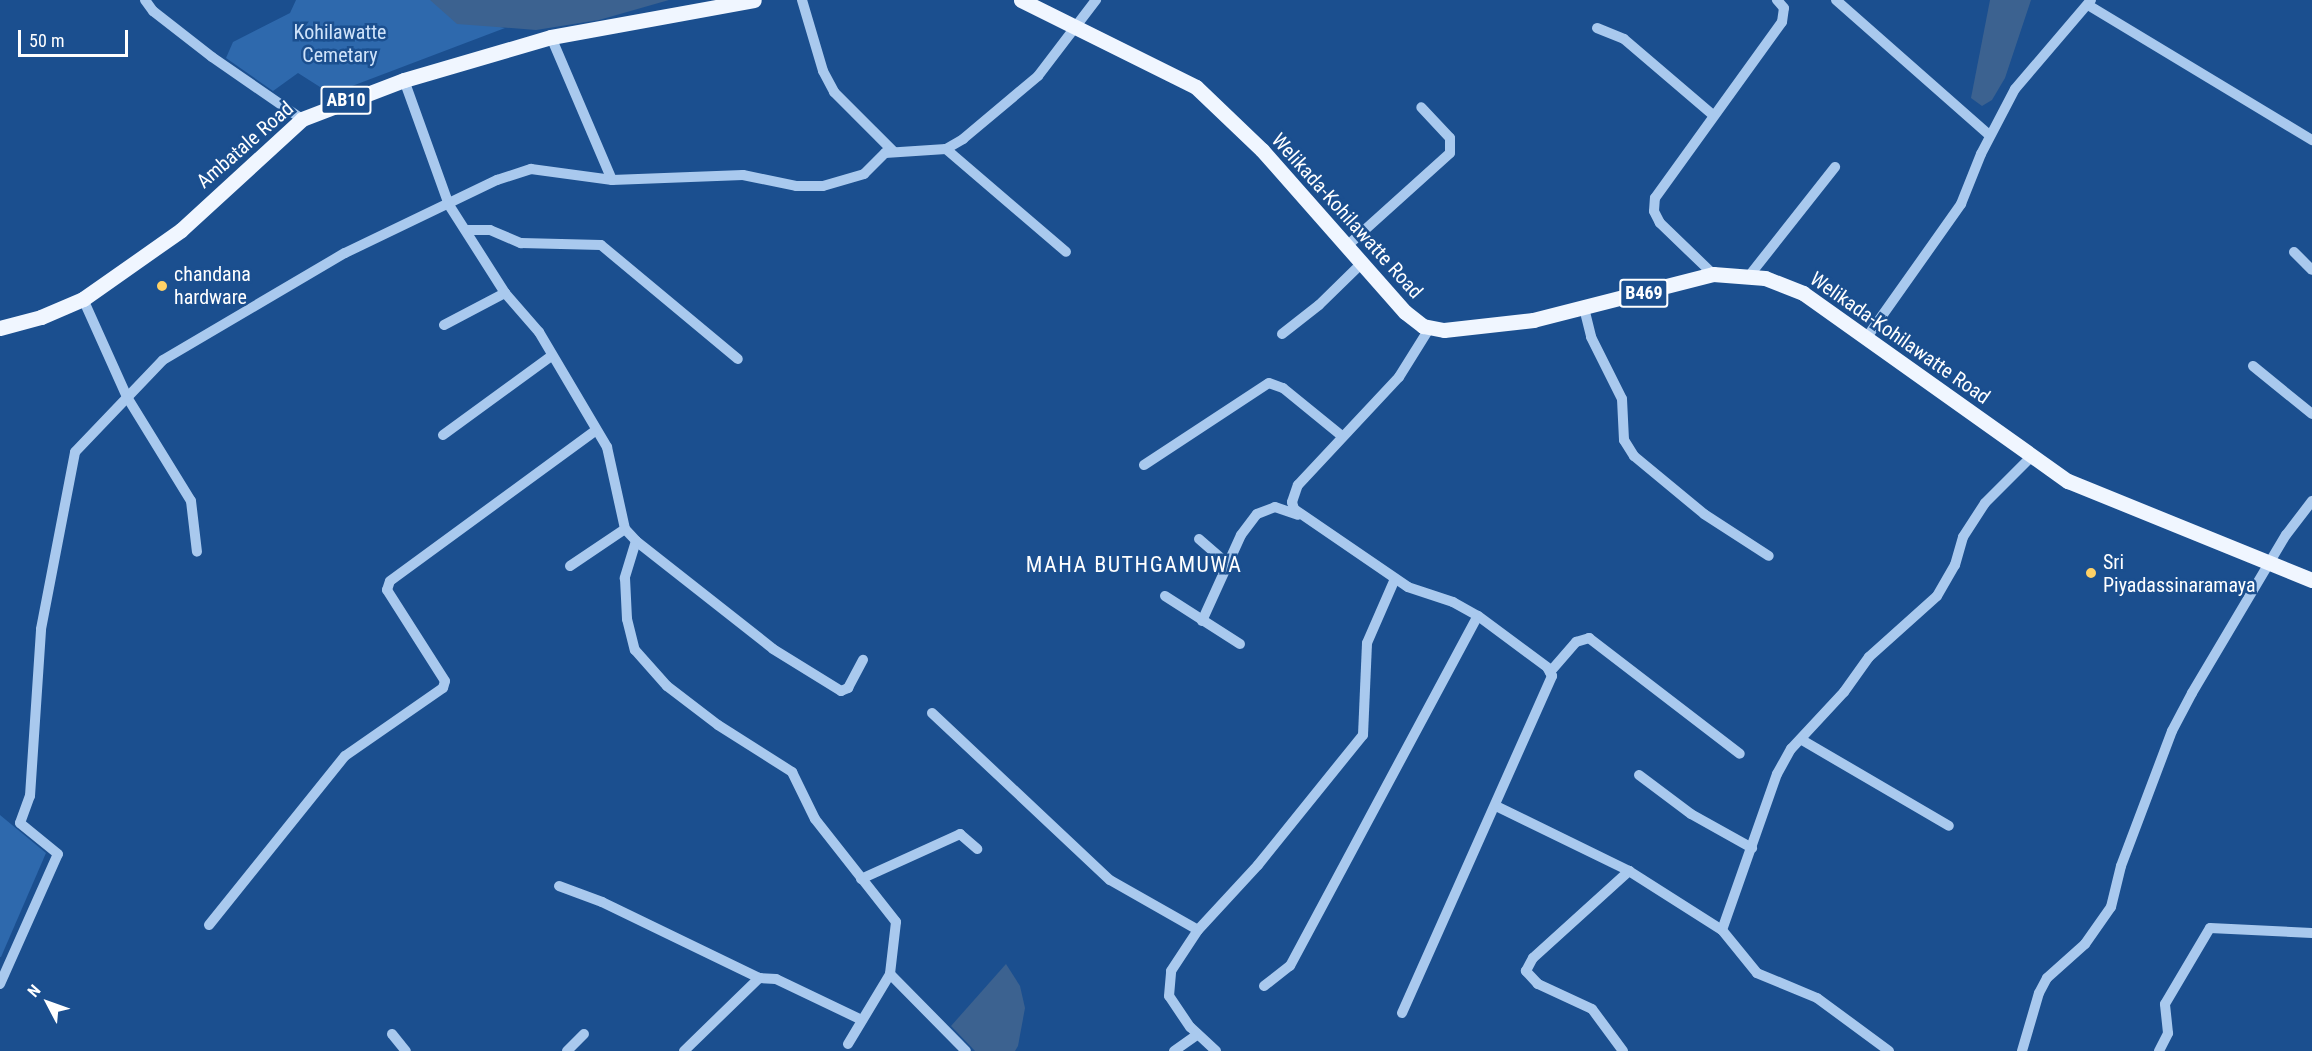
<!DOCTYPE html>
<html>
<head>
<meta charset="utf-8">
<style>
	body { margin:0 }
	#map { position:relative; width:2312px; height:1051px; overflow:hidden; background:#1b4f8f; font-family:"Roboto Condensed",sans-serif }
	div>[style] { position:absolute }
	.green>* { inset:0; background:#2e69ad }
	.water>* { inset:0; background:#3c6290 }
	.minor>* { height:10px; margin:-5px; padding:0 5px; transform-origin:5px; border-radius:5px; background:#a9c9ee }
	.major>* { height:15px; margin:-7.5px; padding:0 7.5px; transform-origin:7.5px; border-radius:7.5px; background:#f0f6ff }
	.dots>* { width:16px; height:16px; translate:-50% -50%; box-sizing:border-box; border:3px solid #1b4f8f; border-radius:50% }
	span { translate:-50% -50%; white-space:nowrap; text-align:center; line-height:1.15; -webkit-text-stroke:5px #1b4f8f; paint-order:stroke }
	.shield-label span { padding:2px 4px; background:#1b4f8f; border:2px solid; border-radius:4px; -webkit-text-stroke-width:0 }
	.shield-label { font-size:18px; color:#fff; font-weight:700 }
	.park-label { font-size:20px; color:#cfe3fa }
	.street-label { font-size:20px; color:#fff }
	.poi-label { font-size:20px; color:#fff }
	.left { translate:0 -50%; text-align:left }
	.quarter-label { font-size:22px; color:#fff; letter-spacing:1.5px }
	.north { position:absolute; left:18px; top:973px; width:60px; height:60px; -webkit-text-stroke:4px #1b4f8f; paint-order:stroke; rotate:311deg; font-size:16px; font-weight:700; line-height:24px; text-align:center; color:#fff }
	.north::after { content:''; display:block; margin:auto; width:21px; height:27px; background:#fff; clip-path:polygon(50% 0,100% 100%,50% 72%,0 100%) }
	.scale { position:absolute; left:18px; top:30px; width:110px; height:27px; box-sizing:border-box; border:3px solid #fff; border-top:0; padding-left:8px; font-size:18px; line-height:21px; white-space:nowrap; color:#fff; -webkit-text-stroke:4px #1b4f8f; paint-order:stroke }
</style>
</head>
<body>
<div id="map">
	<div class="green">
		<div style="clip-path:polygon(296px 0,437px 0,458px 18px,505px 28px,331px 94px,298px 73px,273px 91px,226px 58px,233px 42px,290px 13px)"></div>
		<div style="clip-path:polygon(0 815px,46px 853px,1px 957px,0 957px)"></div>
	</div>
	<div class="water">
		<div style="clip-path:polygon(430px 0,669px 0,599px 20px,536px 30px,457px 24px)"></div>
		<div style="clip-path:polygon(1990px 0,2031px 0,2005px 78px,1992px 100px,1982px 106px,1971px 98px)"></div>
		<div style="clip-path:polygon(1006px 964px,1020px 986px,1025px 1008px,1018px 1046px,1015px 1051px,975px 1051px,951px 1026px)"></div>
	</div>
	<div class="minor">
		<div style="left:145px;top:0;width:14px;rotate:54deg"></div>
		<div style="left:153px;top:11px;width:75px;rotate:37.9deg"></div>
		<div style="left:212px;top:57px;width:109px;rotate:34.6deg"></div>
		<div style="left:802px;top:0;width:74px;rotate:73.5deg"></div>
		<div style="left:823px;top:71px;width:24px;rotate:62deg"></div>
		<div style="left:834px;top:92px;width:85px;rotate:45deg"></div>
		<div style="left:1836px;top:0;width:205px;rotate:41.4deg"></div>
		<div style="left:2088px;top:5px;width:262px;rotate:31.1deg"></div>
		<div style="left:1597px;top:28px;width:29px;rotate:22deg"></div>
		<div style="left:1624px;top:39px;width:117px;rotate:40.5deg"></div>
		<div style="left:551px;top:37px;width:155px;rotate:66.9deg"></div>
		<div style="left:404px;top:80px;width:133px;rotate:70.2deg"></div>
		<div style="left:449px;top:205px;width:104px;rotate:57.5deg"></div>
		<div style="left:505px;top:293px;width:52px;rotate:48.9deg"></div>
		<div style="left:539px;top:332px;width:134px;rotate:59.4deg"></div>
		<div style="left:607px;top:447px;width:84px;rotate:77.6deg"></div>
		<div style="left:625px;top:529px;width:16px;rotate:47deg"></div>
		<div style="left:636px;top:541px;width:39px;rotate:107deg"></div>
		<div style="left:625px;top:578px;width:41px;rotate:87.2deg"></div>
		<div style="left:627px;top:619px;width:32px;rotate:76deg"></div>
		<div style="left:635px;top:650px;width:48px;rotate:48.4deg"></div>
		<div style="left:667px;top:686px;width:64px;rotate:37.4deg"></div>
		<div style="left:718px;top:725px;width:88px;rotate:32.4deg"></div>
		<div style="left:792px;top:772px;width:52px;rotate:63.9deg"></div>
		<div style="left:815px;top:819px;width:131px;rotate:51.8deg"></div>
		<div style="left:896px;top:922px;width:52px;rotate:96.6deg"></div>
		<div style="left:890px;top:974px;width:108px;rotate:45.4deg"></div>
		<div style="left:946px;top:149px;width:158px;rotate:40.6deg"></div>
		<div style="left:467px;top:230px;width:23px"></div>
		<div style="left:490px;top:230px;width:34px;rotate:23deg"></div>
		<div style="left:521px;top:243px;width:80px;rotate:1.4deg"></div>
		<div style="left:601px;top:245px;width:178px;rotate:39.8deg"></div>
		<div style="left:1348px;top:245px;width:137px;rotate:-42deg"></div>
		<div style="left:1450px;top:153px;width:15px;rotate:-90deg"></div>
		<div style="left:1450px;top:138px;width:42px;rotate:-133.1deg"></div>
		<div style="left:2294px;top:252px;width:25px;rotate:45deg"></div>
		<div style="left:1713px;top:274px;width:74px;rotate:-136.1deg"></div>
		<div style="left:1660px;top:223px;width:13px;rotate:-117deg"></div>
		<div style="left:1654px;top:211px;width:13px;rotate:-86deg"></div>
		<div style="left:1655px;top:198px;width:217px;rotate:-54.2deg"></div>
		<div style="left:1782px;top:22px;width:14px;rotate:-82deg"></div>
		<div style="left:1784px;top:8px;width:11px;rotate:-131deg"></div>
		<div style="left:1749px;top:276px;width:139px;rotate:-51.7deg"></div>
		<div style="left:83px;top:299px;width:107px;rotate:65.8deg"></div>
		<div style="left:127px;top:397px;width:122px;rotate:58.4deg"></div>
		<div style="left:191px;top:501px;width:51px;rotate:83.3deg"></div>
		<div style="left:1584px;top:308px;width:30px;rotate:76deg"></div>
		<div style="left:1591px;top:337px;width:69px;rotate:63.4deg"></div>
		<div style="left:1622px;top:399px;width:41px;rotate:87.2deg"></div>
		<div style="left:1624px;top:440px;width:19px;rotate:58deg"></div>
		<div style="left:1634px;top:456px;width:91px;rotate:39.6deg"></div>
		<div style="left:1704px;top:514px;width:77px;rotate:32.9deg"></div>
		<div style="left:444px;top:325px;width:69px;rotate:-27.7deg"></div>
		<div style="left:1282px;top:334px;width:47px;rotate:-38.1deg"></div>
		<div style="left:1319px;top:305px;width:62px;rotate:-44.3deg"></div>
		<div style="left:1867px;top:337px;width:163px;rotate:-54.7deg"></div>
		<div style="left:1961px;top:204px;width:54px;rotate:-68.2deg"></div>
		<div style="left:1981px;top:154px;width:73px;rotate:-62.4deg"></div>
		<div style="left:2015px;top:89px;width:117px;rotate:-49.5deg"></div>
		<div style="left:2253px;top:366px;width:76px;rotate:39.1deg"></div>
		<div style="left:443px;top:435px;width:132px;rotate:-36.1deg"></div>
		<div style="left:1144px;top:465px;width:149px;rotate:-33.3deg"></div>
		<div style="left:1269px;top:383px;width:15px;rotate:20deg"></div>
		<div style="left:1283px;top:388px;width:77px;rotate:39.2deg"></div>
		<div style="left:1199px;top:539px;width:37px;rotate:41deg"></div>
		<div style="left:636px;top:541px;width:174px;rotate:38.2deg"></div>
		<div style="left:773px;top:649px;width:80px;rotate:31.7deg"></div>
		<div style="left:841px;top:691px;width:8px;rotate:-23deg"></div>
		<div style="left:848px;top:688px;width:32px;rotate:-62deg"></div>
		<div style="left:570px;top:566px;width:66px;rotate:-33.9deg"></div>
		<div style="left:1165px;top:596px;width:89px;rotate:32.6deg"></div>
		<div style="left:1202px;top:621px;width:94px;rotate:-65.6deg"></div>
		<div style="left:1241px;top:535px;width:26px;rotate:-53deg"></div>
		<div style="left:1257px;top:514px;width:19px;rotate:-21deg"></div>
		<div style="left:1275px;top:507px;width:24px;rotate:19deg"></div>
		<div style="left:1550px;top:672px;width:40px;rotate:-49deg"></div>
		<div style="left:1576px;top:642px;width:14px;rotate:-17deg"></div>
		<div style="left:1589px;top:638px;width:190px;rotate:37.5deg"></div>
		<div style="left:932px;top:713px;width:244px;rotate:43.2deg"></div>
		<div style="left:1110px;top:880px;width:101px;rotate:29.6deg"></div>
		<div style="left:1802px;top:740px;width:170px;rotate:30.3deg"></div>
		<div style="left:1639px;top:775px;width:65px;rotate:36.9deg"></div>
		<div style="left:1691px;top:814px;width:70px;rotate:29.1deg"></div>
		<div style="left:1496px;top:806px;width:148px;rotate:26deg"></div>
		<div style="left:1629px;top:871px;width:110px;rotate:32.4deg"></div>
		<div style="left:861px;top:879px;width:109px;rotate:-24.4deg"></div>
		<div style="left:960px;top:834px;width:23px;rotate:41deg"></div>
		<div style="left:559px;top:886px;width:46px;rotate:20.4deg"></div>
		<div style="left:602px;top:902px;width:174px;rotate:25.8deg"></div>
		<div style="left:759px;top:978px;width:17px;rotate:3deg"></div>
		<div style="left:776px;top:979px;width:95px;rotate:25.5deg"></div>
		<div style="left:209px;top:925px;width:217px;rotate:-51.2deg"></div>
		<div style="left:345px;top:756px;width:119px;rotate:-34.8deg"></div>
		<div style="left:443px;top:688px;width:7px;rotate:-74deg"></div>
		<div style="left:445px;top:681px;width:108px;rotate:-122.5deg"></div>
		<div style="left:387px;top:590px;width:9px;rotate:-72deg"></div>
		<div style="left:390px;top:581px;width:255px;rotate:-36.2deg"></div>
		<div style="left:0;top:984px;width:142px;rotate:-66deg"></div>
		<div style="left:58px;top:854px;width:49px;rotate:-140.8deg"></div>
		<div style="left:20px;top:823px;width:29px;rotate:-70deg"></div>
		<div style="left:30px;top:796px;width:167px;rotate:-86.2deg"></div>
		<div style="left:41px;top:629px;width:180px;rotate:-79.1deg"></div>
		<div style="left:75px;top:452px;width:127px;rotate:-46.3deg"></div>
		<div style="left:163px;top:360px;width:211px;rotate:-30.5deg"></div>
		<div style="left:345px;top:253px;width:169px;rotate:-25.7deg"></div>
		<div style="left:497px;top:180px;width:36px;rotate:-18deg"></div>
		<div style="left:531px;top:169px;width:82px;rotate:7.7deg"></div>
		<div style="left:612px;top:180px;width:131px;rotate:-2.2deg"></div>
		<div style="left:743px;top:175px;width:54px;rotate:11.7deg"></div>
		<div style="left:796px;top:186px;width:27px"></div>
		<div style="left:823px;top:186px;width:43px;rotate:-16.3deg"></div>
		<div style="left:864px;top:174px;width:30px;rotate:-45deg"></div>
		<div style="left:885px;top:153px;width:61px;rotate:-3.8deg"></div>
		<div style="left:946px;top:149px;width:20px;rotate:-30deg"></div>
		<div style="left:963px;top:139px;width:98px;rotate:-40deg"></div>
		<div style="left:1038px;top:76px;width:96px;rotate:-52.7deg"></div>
		<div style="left:1264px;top:986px;width:33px;rotate:-38deg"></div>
		<div style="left:1290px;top:966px;width:397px;rotate:-61.8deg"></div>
		<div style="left:1402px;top:1013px;width:369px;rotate:-66deg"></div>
		<div style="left:1552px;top:676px;width:10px;rotate:-119deg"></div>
		<div style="left:1547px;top:667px;width:86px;rotate:-143.5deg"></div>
		<div style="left:1478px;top:616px;width:29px;rotate:-151deg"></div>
		<div style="left:1453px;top:602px;width:47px;rotate:-161.6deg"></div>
		<div style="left:1408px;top:587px;width:138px;rotate:-145.6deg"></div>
		<div style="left:1294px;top:509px;width:7px;rotate:-106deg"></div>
		<div style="left:1292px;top:502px;width:18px;rotate:-71deg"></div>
		<div style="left:1298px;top:485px;width:148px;rotate:-46.9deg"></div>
		<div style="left:1399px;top:377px;width:57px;rotate:-58deg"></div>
		<div style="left:392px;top:1034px;width:22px;rotate:51deg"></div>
		<div style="left:848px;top:1044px;width:82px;rotate:-59deg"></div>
		<div style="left:567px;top:1051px;width:24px;rotate:-45deg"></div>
		<div style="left:684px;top:1051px;width:105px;rotate:-44.2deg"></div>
		<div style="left:1174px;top:1051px;width:28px;rotate:-35deg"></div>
		<div style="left:1216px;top:1051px;width:35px;rotate:-137deg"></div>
		<div style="left:1190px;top:1027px;width:37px;rotate:-124deg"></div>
		<div style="left:1169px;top:996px;width:25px;rotate:-85deg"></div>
		<div style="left:1171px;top:971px;width:49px;rotate:-56.6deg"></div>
		<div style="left:1198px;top:930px;width:88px;rotate:-47.3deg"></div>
		<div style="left:1258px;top:865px;width:167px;rotate:-51.1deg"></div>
		<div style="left:1363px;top:735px;width:92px;rotate:-87.5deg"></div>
		<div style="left:1367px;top:643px;width:70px;rotate:-66.4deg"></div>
		<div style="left:1623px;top:1051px;width:52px;rotate:-126.4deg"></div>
		<div style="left:1592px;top:1009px;width:60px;rotate:-155.2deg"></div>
		<div style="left:1538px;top:984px;width:18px;rotate:-133deg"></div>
		<div style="left:1526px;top:971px;width:15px;rotate:-62deg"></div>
		<div style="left:1533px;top:958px;width:130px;rotate:-42.2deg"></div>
		<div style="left:1889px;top:1051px;width:89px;rotate:-143.6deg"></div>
		<div style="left:1817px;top:998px;width:65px;rotate:-157.4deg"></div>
		<div style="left:1757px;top:973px;width:55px;rotate:-129.1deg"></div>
		<div style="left:1722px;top:930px;width:165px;rotate:-70.6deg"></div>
		<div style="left:1777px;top:774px;width:29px;rotate:-61deg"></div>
		<div style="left:1791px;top:749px;width:78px;rotate:-47.1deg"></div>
		<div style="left:1844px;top:692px;width:43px;rotate:-54.5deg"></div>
		<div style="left:1869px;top:657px;width:91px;rotate:-41.9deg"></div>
		<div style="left:1937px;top:596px;width:36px;rotate:-60deg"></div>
		<div style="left:1955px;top:565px;width:29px;rotate:-74deg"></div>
		<div style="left:1963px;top:537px;width:40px;rotate:-57.1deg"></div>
		<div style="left:1985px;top:503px;width:65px;rotate:-45deg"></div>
		<div style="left:2022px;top:1051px;width:60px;rotate:-73.7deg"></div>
		<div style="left:2039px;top:993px;width:17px;rotate:-62deg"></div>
		<div style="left:2047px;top:978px;width:51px;rotate:-41.8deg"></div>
		<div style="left:2085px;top:944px;width:45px;rotate:-54.9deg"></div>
		<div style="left:2111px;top:907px;width:42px;rotate:-76.3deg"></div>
		<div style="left:2121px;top:866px;width:144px;rotate:-69.3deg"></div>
		<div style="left:2172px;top:731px;width:43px;rotate:-62.2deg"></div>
		<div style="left:2192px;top:693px;width:184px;rotate:-59.3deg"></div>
		<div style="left:2286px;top:535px;width:43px;rotate:-52.6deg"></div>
		<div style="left:2159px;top:1051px;width:20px;rotate:-63deg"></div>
		<div style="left:2168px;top:1033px;width:29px;rotate:-96deg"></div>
		<div style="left:2165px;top:1004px;width:88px;rotate:-59.4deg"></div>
		<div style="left:2210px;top:928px;width:102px;rotate:2.8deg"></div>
	</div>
	<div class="major">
		<div style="left:1021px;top:0;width:195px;rotate:26.4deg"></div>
		<div style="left:1196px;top:87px;width:91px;rotate:43.7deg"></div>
		<div style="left:1262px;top:150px;width:216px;rotate:48.6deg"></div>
		<div style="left:1405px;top:312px;width:23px;rotate:38deg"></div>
		<div style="left:1423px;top:326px;width:21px;rotate:11deg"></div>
		<div style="left:1444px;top:330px;width:90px;rotate:-6.4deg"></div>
		<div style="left:1533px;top:320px;width:186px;rotate:-14.3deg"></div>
		<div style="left:1713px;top:274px;width:52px;rotate:4.4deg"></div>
		<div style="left:1765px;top:278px;width:41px;rotate:21.5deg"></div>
		<div style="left:1803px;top:293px;width:325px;rotate:35.4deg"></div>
		<div style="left:2068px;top:481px;width:263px;rotate:22.1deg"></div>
		<div style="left:0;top:328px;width:42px;rotate:-15deg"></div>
		<div style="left:41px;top:317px;width:46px;rotate:-23.2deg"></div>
		<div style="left:83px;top:299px;width:120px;rotate:-35.1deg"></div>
		<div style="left:181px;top:230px;width:164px;rotate:-42.5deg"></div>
		<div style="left:302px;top:119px;width:109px;rotate:-20.9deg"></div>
		<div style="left:404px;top:80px;width:153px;rotate:-16.3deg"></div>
		<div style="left:551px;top:37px;width:206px;rotate:-10.3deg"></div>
	</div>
	<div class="dots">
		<div style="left:162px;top:286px;background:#ffd166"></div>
		<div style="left:2091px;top:573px;background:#ffd166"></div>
	</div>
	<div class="shield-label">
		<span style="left:346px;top:100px">AB10</span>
		<span style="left:1644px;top:293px">B469</span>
	</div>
	<div class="park-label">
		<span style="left:340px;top:44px">Kohilawatte<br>Cemetary</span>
	</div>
	<div class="street-label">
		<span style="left:245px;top:145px;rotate:-41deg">Ambatale Road</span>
		<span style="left:1347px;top:216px;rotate:48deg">Welikada-Kohilawatte Road</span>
		<span style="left:1900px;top:338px;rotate:35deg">Welikada-Kohilawatte Road</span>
	</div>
	<div class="poi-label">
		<span class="left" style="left:174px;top:286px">chandana<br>hardware</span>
		<span class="left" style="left:2103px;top:574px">Sri<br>Piyadassinaramaya</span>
	</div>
	<div class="quarter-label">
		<span style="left:1134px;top:565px">MAHA BUTHGAMUWA</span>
	</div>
	<div class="north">N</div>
	<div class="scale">50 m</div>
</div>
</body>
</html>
